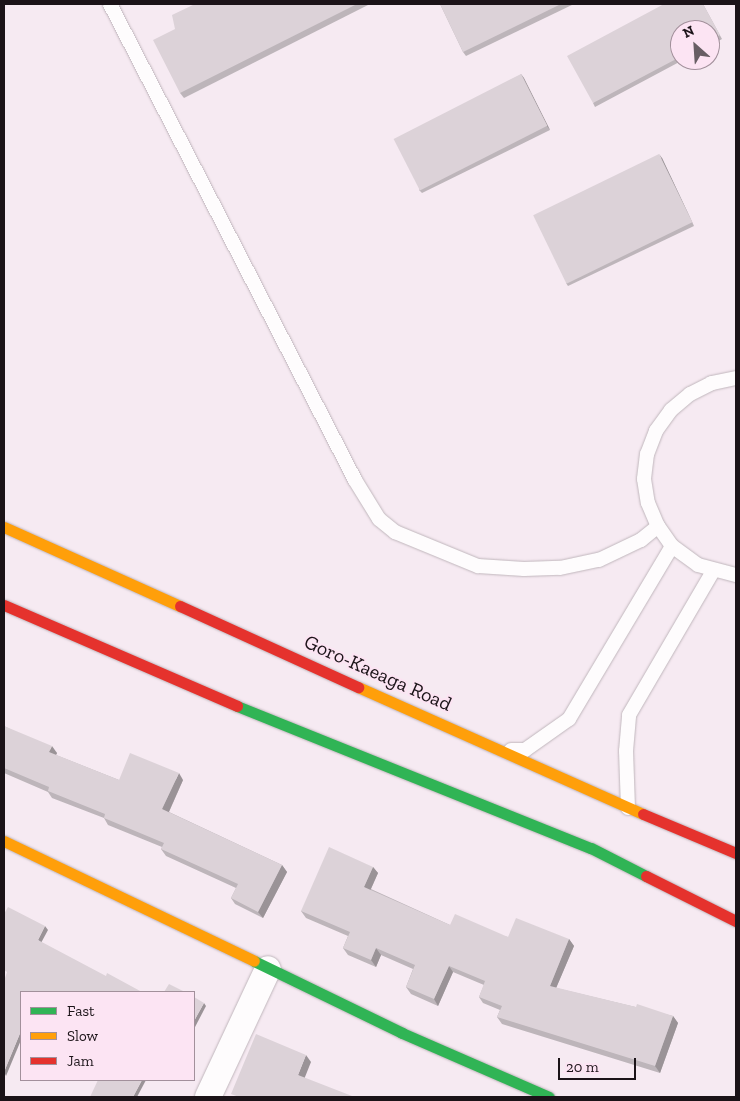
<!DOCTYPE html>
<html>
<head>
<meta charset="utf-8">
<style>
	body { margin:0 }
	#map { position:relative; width:740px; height:1101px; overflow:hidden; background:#f6eaf2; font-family:"Zilla Slab",serif }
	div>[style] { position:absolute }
	.roads { filter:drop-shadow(0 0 1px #c0b6bc) drop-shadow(0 0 1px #c0b6bc) }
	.lane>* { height:14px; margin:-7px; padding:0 7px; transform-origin:7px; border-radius:7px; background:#fefcfd }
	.street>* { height:26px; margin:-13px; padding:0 13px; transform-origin:13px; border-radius:13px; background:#fefcfd }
	.fast>* { height:11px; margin:-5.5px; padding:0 5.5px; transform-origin:5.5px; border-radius:5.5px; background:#30b455 }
	.slow>* { height:11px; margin:-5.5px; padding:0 5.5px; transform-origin:5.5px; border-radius:5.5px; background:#ff9f0a }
	.jam>* { height:11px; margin:-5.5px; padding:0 5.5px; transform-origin:5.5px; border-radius:5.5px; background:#e5322d }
	.wall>* { inset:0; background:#bdb5ba }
	.shaded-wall>* { inset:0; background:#9a9397 }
	.building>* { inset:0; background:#dcd2d8; transform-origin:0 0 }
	span { translate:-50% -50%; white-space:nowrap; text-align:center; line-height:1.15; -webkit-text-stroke:4px #fce4f3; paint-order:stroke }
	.street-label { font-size:20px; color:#1b1318 }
	.frame { position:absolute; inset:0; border:5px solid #1b1318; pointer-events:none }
	.legend { position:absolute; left:20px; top:991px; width:175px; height:90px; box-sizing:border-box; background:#fce4f3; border:1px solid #a2909b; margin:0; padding:6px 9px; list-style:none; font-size:15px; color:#1b1318 }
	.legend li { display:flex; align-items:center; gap:10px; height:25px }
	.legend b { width:25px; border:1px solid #a2909b }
	.north { position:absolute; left:670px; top:20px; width:50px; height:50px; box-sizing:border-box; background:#fce4f3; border:1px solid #a2909b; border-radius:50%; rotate:334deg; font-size:14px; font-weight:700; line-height:20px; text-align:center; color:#1b1318 }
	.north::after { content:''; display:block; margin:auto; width:18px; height:22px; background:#685e64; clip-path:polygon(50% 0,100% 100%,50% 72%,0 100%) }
	.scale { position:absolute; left:558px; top:1058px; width:78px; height:22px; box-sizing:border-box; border:2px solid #1b1318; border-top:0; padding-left:6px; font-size:15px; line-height:18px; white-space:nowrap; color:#1b1318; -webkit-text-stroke:4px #fce4f3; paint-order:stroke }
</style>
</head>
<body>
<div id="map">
	<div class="roads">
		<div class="lane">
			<div style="left:110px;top:4px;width:535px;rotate:62.76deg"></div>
			<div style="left:355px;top:480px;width:46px;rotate:58.4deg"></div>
			<div style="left:379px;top:519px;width:21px;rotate:39deg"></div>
			<div style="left:395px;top:532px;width:90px;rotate:22.3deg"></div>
			<div style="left:478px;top:566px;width:46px;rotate:3.7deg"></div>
			<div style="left:524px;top:569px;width:36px;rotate:-2deg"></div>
			<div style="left:560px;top:568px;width:40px;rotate:-12deg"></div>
			<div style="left:599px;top:560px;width:47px;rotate:-25.5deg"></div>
			<div style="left:641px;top:540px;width:22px;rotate:-39deg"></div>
			<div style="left:736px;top:378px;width:25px;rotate:168deg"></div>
			<div style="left:712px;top:383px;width:25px;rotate:153deg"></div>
			<div style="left:690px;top:394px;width:25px;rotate:140deg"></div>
			<div style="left:671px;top:410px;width:26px;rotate:126deg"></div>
			<div style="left:656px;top:431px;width:25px;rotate:111deg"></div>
			<div style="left:647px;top:454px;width:25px;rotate:97deg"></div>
			<div style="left:644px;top:479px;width:24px;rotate:81deg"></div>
			<div style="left:648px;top:503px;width:25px;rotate:67deg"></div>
			<div style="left:658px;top:526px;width:24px;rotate:55deg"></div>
			<div style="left:672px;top:546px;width:32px;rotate:36deg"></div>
			<div style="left:698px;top:565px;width:39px;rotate:15deg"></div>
			<div style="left:511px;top:750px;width:14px"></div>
			<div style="left:525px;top:750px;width:54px;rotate:-35.2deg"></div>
			<div style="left:569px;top:719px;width:201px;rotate:-59.2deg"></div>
			<div style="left:628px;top:808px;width:57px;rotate:-92deg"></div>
			<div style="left:626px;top:751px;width:36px;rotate:-85deg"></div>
			<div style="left:629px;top:715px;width:167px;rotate:-59.7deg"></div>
		</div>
		<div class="street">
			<div style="left:208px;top:1097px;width:141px;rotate:-64.9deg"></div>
		</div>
		<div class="fast">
			<div style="left:237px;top:706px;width:381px;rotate:21.9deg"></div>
			<div style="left:591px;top:848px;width:62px;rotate:27deg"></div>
			<div style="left:254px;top:961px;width:165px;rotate:25.9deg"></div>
			<div style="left:402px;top:1033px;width:160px;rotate:23.5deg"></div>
		</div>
		<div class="slow">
			<div style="left:4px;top:527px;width:193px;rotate:24.2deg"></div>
			<div style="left:358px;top:687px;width:312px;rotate:24deg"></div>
			<div style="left:4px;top:841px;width:277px;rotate:25.6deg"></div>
		</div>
		<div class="jam">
			<div style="left:4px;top:605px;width:254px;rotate:23.4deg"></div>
			<div style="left:180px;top:606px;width:196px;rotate:24.5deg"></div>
			<div style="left:643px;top:814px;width:101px;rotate:22.8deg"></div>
			<div style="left:646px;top:876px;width:101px;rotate:26.6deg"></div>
		</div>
	</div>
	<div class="wall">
		<div style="clip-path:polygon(195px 4px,370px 4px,184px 98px,180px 93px,175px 29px)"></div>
		<div style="clip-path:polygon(440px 4px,574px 4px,466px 56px,463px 52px)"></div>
		<div style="clip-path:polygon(664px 4px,703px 4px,722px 39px,710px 46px,710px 30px,680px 30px,680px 60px,683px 60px,595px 107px,593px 103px)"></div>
		<div style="clip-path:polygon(521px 74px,550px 130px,422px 193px,419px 190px)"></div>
		<div style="clip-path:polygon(662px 158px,694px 226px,568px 286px,566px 283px)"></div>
		<div style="clip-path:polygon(4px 726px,57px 753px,56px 755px,119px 780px,183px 780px,169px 812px,282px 865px,287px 872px,263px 918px,235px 904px,231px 898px,236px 888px,166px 856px,161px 849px,162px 847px,108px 825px,104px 818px,52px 798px,48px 792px,4px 773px)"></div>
		<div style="clip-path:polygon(373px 867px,378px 873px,371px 889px,450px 925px,508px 937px,569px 939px,574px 946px,556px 988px,673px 1016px,678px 1023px,660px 1073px,502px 1024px,497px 1017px,500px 1010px,483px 1003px,479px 997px,484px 985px,453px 972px,438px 1006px,411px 994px,406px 987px,413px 969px,381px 955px,376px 967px,348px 955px,343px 948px,348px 936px,306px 918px,301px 911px)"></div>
	</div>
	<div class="shaded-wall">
		<div style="clip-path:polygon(521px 74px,524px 78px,550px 130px,547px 126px)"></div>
		<div style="clip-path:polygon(659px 154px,662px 158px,694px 226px,692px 222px)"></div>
		<div style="clip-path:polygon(52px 746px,57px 753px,54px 759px,49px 752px)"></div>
		<div style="clip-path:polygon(179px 773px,183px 780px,167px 816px,162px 809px)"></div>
		<div style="clip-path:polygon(282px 865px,287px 872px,263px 918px,258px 912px)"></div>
		<div style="clip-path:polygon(373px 867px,378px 873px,369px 893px,364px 887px)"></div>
		<div style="clip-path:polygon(45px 926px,48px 930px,41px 943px,38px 940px)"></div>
		<div style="clip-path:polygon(569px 939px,574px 946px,554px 993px,550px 986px)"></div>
		<div style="clip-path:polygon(376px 948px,381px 955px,376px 967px,371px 960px)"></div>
		<div style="clip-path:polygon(449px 966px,453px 972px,438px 1006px,434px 999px)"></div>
		<div style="clip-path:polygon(204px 1003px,206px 1006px,194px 1029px,194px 1021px)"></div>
		<div style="clip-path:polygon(673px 1016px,678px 1023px,660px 1073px,655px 1066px)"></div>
		<div style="clip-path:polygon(21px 1031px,21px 1040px,6px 1076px,4px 1072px)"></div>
		<div style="clip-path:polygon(306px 1055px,311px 1062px,303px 1082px,298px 1075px)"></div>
		<div style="clip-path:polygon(142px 1080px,146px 1080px,137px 1097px,133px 1097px)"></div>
	</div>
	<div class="building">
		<div style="clip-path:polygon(195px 4px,357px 4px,180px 93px,153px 40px,175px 29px,172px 15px)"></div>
		<div style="clip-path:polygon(440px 4px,561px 4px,463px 52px)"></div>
		<div style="clip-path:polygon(664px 4px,703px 4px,720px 35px,710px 41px,710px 30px,680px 30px,680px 57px,593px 103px,567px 56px)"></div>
		<div style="left:521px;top:74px;width:58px;height:143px;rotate:63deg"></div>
		<div style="left:659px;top:154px;width:76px;height:140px;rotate:64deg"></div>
		<div style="clip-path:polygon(4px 726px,52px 746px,49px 752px,119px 780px,130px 753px,179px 773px,162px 809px,282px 865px,258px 912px,231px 898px,238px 884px,161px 849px,164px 843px,104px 818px,105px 814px,48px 791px,49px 787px,4px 768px)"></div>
		<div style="clip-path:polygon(329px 847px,373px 867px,364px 887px,450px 925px,455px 914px,508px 937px,516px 918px,569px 939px,550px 986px,636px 1007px,637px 1004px,673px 1016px,655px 1066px,497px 1017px,502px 1006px,479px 997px,485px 981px,449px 966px,434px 999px,406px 987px,415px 965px,376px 948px,371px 960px,343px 948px,350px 932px,301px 911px)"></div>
		<div style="clip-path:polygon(8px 907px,45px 926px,38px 940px,106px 976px,107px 973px,142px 992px,21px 992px,21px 1031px,4px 1072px,4px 981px,7px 972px,4px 970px,4px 914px)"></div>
		<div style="clip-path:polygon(169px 984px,185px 992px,164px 992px)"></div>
		<div style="clip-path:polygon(194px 997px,204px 1003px,194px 1021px)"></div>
		<div style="clip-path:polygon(256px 1034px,306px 1055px,298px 1075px,352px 1096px,351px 1097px,239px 1097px,231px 1094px)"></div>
		<div style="clip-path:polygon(98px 1080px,142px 1080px,133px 1097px,90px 1097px)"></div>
	</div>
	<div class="street-label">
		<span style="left:378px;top:673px;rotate:24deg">Goro-Kaeaga Road</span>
	</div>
	<div class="frame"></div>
	<ul class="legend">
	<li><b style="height:6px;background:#30b455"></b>Fast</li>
	<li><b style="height:6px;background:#ff9f0a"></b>Slow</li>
	<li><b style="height:6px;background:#e5322d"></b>Jam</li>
	</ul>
	<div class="north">N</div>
	<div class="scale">20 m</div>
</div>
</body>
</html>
